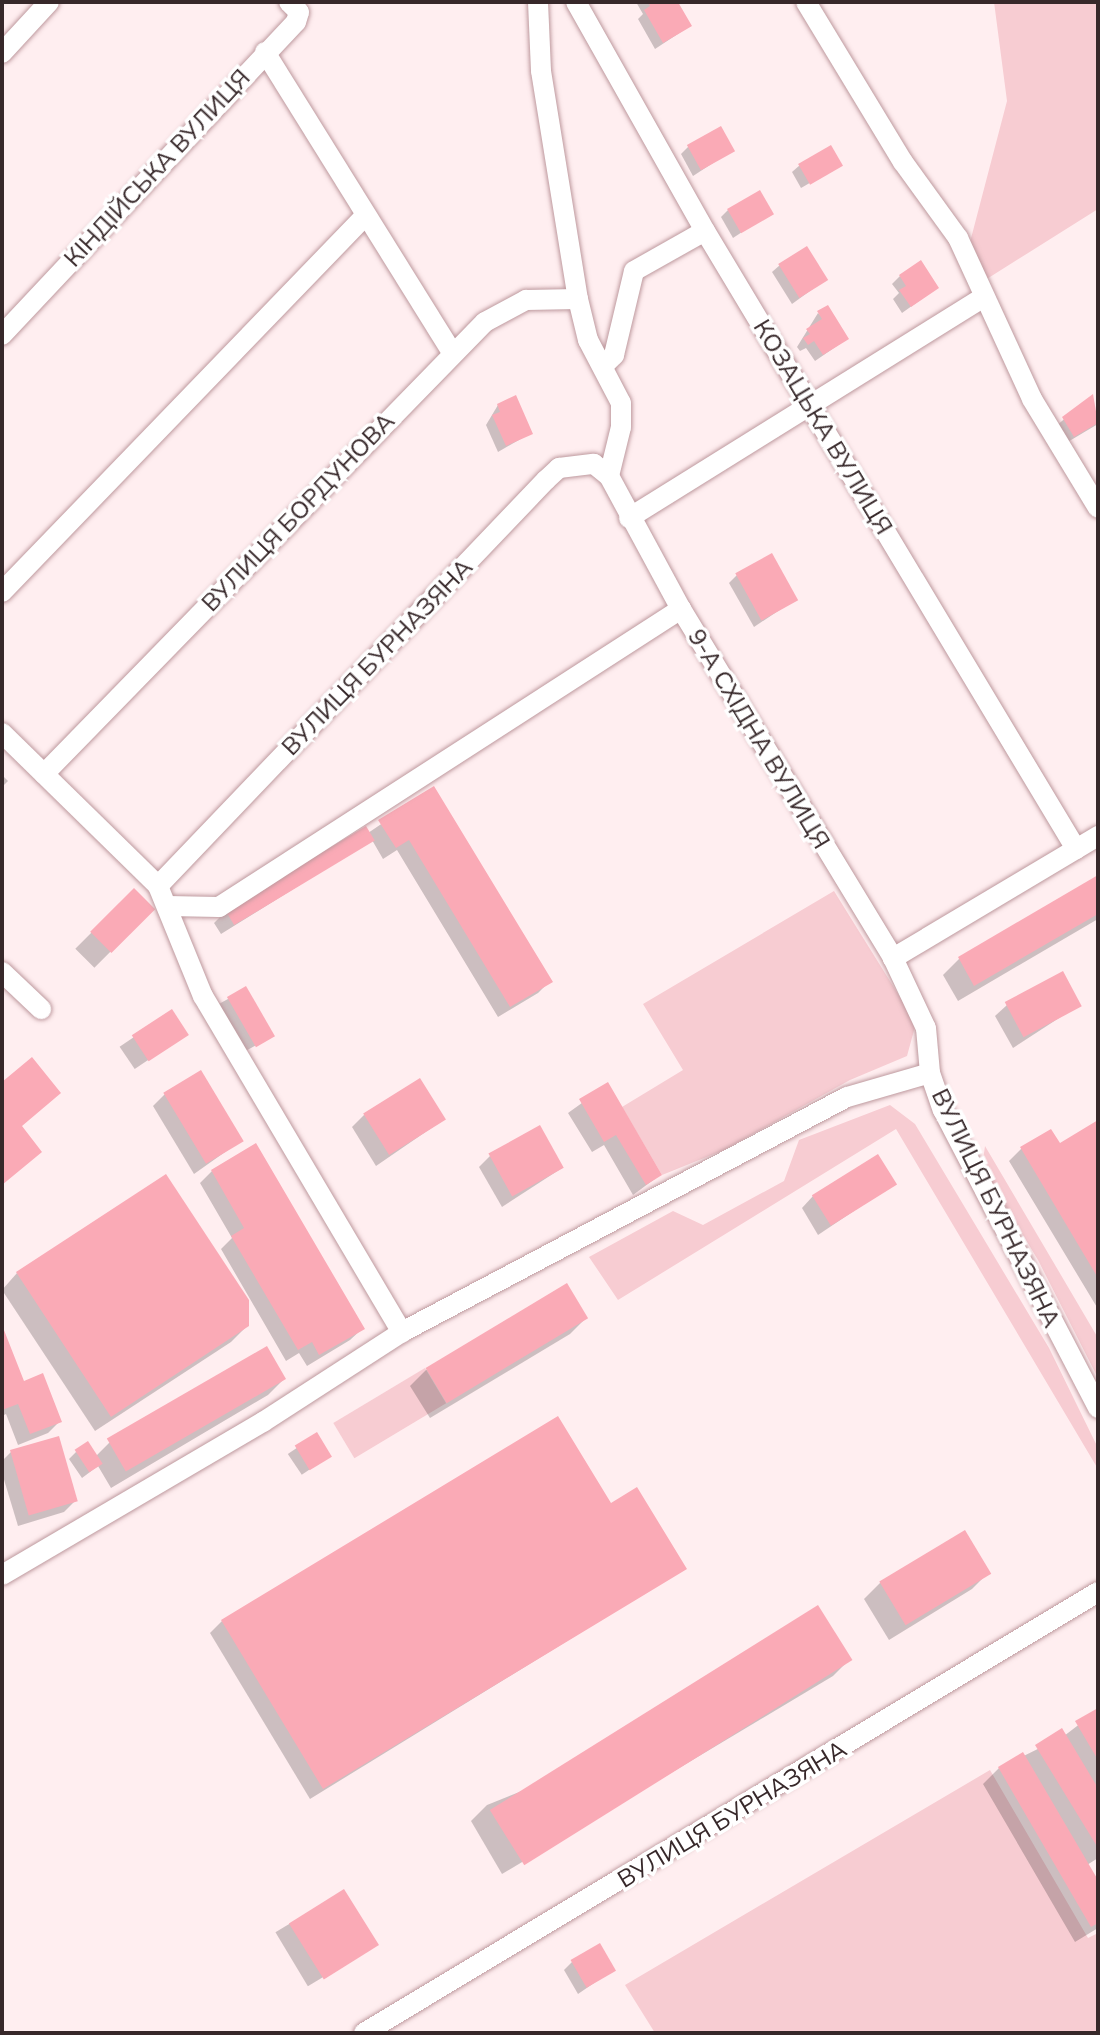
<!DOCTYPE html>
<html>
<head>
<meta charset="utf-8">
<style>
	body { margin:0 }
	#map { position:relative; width:1100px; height:2035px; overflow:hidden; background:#ffeef0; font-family:Mulish,sans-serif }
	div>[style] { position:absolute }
	.green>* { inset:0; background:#f7ccd2; transform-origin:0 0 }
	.shadow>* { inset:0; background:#0003; transform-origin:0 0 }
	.building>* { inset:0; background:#faaab6; transform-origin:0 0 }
	.roads { filter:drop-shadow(0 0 2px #be999e) drop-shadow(0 0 2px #be999e) }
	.minor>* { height:20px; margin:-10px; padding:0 10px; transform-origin:10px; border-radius:10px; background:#fff }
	span { translate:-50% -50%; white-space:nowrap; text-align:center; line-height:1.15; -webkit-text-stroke:7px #fff; paint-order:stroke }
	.street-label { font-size:24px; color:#37282a }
	.frame { position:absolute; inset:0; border:4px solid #37282a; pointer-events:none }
</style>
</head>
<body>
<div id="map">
	<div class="green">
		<div style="clip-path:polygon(994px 2px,1098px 2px,1098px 209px,982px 282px,969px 246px,1007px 101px)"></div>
		<div style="clip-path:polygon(834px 891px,916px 1023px,907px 1056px,850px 1080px,724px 1150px,662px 1175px,622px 1107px,683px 1070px,643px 1004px)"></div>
		<div style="clip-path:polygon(890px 1105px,915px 1124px,1049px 1348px,1098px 1448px,1098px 1469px,896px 1129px,618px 1300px,589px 1257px,673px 1211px,703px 1225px,784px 1181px,799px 1140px)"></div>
		<div style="clip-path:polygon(985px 1146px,1098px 1338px,1098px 1378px,1038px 1260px,982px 1167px)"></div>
		<div style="left:425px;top:1368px;width:41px;height:107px;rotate:59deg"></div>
		<div style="clip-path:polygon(990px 1770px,1088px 1938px,1098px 1933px,1098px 2033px,655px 2033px,625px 1985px)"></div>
	</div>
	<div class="shadow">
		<div style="clip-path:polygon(636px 2px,676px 2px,690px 26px,655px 49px,638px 19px,643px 14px)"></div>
		<div style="clip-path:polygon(688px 147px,733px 150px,693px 176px,681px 154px)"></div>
		<div style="clip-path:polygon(800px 165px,841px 165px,801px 188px,792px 172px)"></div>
		<div style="clip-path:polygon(728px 210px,771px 213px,733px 238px,721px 217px)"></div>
		<div style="clip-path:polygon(780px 265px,825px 280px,792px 304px,772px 272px)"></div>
		<div style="clip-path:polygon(900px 276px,937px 288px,902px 313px,893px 299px,899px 293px,892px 284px)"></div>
		<div style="clip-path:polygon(818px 313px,847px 339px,815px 361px,806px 348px,800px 351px,797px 347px)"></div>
		<div style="clip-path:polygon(1092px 396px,1098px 424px,1066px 443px,1056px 426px)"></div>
		<div style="clip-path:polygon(498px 405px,531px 433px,498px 452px,486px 425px)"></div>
		<div style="clip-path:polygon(737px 575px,796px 599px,754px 627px,729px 583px)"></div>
		<div style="clip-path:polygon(2px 775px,8px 781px,2px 787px)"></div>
		<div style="clip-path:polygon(433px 789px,550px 981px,538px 993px,498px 1017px,397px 850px,383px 859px,372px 840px,221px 934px,214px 923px,226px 911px,368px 833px)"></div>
		<div style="clip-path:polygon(1098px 877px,1098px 919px,958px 1001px,943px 975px,959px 959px)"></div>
		<div style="left:134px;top:890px;width:27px;height:83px;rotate:45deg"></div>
		<div style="left:246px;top:989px;width:54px;height:31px;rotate:61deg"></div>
		<div style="clip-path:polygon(1007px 1005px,1079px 1005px,1013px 1048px,995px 1016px)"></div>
		<div style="left:171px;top:1012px;width:27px;height:62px;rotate:56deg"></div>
		<div style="clip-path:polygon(607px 1085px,660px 1175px,633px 1195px,604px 1145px,592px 1152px,568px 1113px)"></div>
		<div style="clip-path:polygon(165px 1094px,242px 1140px,194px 1174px,153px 1106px)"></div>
		<div style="clip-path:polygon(364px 1115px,443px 1120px,376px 1166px,352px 1127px)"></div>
		<div style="clip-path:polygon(1098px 1123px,1098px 1309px,1009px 1161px,1021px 1149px,1059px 1146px)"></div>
		<div style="clip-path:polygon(491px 1155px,562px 1168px,502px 1207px,479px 1167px)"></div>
		<div style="clip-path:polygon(212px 1171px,362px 1329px,350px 1340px,307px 1366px,299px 1353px,286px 1361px,221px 1249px,232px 1238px,200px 1183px)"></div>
		<div style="clip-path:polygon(894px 1184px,818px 1235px,802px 1208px,813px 1196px)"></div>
		<div style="clip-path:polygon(17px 1273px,247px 1326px,231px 1342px,95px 1431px,2px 1290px)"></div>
		<div style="clip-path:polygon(566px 1286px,586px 1318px,570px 1334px,430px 1418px,410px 1386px,426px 1370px)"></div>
		<div style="clip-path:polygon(2px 1330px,23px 1383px,60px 1421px,48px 1433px,18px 1445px,6px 1414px,2px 1416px)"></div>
		<div style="clip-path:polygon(284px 1379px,268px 1395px,111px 1488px,98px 1466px,82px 1478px,69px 1459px,76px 1452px,96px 1456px,109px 1443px)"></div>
		<div style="left:316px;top:1435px;width:25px;height:34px;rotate:56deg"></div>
		<div style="clip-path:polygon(11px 1452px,76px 1500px,64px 1512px,18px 1526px,2px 1473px,2px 1461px)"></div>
		<div style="clip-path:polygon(610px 1506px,684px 1569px,310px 1799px,210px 1633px,222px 1621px)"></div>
		<div style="clip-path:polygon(988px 1573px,972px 1589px,889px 1640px,864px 1599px,880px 1583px)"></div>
		<div style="clip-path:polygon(849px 1660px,833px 1676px,502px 1874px,471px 1821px,487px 1805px)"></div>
		<div style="clip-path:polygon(1098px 1710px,1098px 1858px,1087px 1865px,1098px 1884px,1098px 1928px,1075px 1942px,983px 1784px,999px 1768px,1064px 1736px)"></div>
		<div style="left:344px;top:1891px;width:63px;height:80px;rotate:59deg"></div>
		<div style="clip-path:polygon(572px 1962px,613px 1970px,578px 1994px,564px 1970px)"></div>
	</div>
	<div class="building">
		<div style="clip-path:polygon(648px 2px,678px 2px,692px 26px,663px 43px,644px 10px,650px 6px)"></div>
		<div style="left:721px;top:126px;width:29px;height:39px;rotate:61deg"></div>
		<div style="left:831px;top:145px;width:24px;height:38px;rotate:60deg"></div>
		<div style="left:760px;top:190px;width:28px;height:38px;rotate:60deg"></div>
		<div style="left:807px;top:246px;width:40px;height:34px;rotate:58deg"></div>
		<div style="clip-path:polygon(921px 260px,939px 288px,911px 307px,899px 290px,906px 286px,899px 275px)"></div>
		<div style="clip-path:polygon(828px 305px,849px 339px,823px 355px,814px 341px,808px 345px,803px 338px,810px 334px,806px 329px,822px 319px,817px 311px)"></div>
		<div style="clip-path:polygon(1093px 394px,1098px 423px,1074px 437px,1062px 417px)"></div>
		<div style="clip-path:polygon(516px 395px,533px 434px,506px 446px,492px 415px,500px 412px,497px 404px)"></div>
		<div style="left:772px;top:553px;width:54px;height:42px;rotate:61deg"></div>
		<div style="clip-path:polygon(434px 786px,553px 982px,510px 1007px,409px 840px,396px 848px,378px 820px)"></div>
		<div style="left:366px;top:826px;width:17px;height:164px;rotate:59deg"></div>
		<div style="clip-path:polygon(1098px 875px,1098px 914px,974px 986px,958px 957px)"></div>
		<div style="left:134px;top:888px;width:30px;height:62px;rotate:45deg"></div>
		<div style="left:1063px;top:971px;width:40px;height:66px;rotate:62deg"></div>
		<div style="left:246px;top:986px;width:58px;height:22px;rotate:60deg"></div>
		<div style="left:172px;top:1009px;width:31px;height:48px;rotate:57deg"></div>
		<div style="clip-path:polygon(32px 1057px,61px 1093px,22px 1126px,42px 1152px,2px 1185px,2px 1082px)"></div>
		<div style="left:201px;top:1070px;width:83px;height:44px;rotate:59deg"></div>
		<div style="left:420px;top:1078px;width:49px;height:67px;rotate:58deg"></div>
		<div style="clip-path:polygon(608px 1082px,662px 1175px,646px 1185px,616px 1135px,604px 1142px,579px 1099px)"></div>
		<div style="clip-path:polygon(1098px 1120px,1098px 1278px,1020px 1147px,1051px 1129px,1060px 1143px)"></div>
		<div style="left:540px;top:1125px;width:49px;height:59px;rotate:61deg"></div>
		<div style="clip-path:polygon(256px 1143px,365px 1329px,319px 1355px,312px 1342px,298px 1350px,231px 1236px,244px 1228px,211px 1170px)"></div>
		<div style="left:878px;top:1154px;width:36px;height:78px;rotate:58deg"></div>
		<div style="clip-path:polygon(166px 1174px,249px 1300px,249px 1326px,111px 1417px,16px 1272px)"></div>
		<div style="left:567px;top:1283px;width:41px;height:165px;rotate:59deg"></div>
		<div style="clip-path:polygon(2px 1325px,24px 1381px,43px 1373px,62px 1422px,30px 1434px,18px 1404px,2px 1410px)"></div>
		<div style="left:267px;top:1346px;width:38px;height:185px;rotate:60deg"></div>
		<div style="clip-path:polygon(558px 1416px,611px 1503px,637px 1487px,687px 1569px,323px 1789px,221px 1620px)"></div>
		<div style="left:317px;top:1432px;width:29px;height:26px;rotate:59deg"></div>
		<div style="left:59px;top:1436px;width:68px;height:51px;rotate:74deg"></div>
		<div style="left:88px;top:1441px;width:27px;height:16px;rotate:57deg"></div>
		<div style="left:965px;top:1530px;width:51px;height:100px;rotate:59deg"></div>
		<div style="left:818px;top:1605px;width:65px;height:387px;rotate:58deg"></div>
		<div style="clip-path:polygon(1098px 1708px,1098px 1760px,1075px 1721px)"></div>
		<div style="clip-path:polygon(1062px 1728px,1098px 1788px,1098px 1848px,1035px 1745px)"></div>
		<div style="clip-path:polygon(1023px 1752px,1098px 1880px,1098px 1923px,1091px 1927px,998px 1767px)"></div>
		<div style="left:344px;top:1889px;width:66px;height:65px;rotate:58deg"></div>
		<div style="left:600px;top:1943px;width:32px;height:34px;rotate:60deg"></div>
	</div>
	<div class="roads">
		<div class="minor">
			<div style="left:538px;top:2px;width:69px;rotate:87.5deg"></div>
			<div style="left:541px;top:71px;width:231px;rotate:80.8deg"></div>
			<div style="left:578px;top:299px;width:42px;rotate:76.3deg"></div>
			<div style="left:588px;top:340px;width:71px;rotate:62.4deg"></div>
			<div style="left:621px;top:403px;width:24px;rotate:90deg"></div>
			<div style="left:621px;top:427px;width:50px;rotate:103.8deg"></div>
			<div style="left:609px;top:476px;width:151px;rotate:61.6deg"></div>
			<div style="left:681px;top:609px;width:408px;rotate:58.7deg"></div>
			<div style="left:576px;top:2px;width:263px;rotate:60.6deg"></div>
			<div style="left:705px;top:231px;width:721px;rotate:59.02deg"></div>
			<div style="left:806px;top:2px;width:187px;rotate:58.8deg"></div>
			<div style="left:903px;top:162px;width:94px;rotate:54.1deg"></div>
			<div style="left:958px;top:238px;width:177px;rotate:65.3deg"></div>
			<div style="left:1032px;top:399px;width:127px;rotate:58.8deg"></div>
			<div style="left:265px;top:52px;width:354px;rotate:58.1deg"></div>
			<div style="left:2px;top:53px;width:69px;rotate:-47.3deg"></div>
			<div style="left:2px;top:335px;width:429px;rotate:-46.8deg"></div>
			<div style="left:296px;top:22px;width:10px;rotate:-73deg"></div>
			<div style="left:299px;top:12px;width:14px;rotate:-135deg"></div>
			<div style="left:605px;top:364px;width:13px;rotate:-45deg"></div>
			<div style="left:614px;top:355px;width:86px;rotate:-76.6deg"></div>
			<div style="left:634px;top:271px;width:81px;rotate:-29.4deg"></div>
			<div style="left:629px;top:518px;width:417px;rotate:-31.9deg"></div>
			<div style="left:2px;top:592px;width:521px;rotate:-46.01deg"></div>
			<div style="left:2px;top:733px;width:219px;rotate:44.4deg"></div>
			<div style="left:158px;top:886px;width:119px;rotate:67.8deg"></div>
			<div style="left:203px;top:996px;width:391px;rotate:59.4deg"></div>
			<div style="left:44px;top:774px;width:631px;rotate:-45.71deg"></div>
			<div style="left:485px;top:322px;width:47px;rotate:-28.2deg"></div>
			<div style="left:526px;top:300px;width:52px;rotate:-1.1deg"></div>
			<div style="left:1098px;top:836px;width:239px;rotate:149.2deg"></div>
			<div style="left:893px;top:958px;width:77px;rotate:64.8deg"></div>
			<div style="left:926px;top:1028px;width:45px;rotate:84.9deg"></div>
			<div style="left:930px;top:1073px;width:39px;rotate:71deg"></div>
			<div style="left:943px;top:1110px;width:336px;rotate:62.5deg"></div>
			<div style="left:158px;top:886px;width:562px;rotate:-46.3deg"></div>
			<div style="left:546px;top:480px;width:18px;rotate:-43deg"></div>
			<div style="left:559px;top:468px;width:35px;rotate:-7deg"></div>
			<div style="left:594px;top:464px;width:19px;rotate:39deg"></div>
			<div style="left:168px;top:906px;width:51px;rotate:1.1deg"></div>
			<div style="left:219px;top:907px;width:550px;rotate:-32.82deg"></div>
			<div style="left:2px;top:972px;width:54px;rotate:43.5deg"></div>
			<div style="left:2px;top:1575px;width:303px;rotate:-30.4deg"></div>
			<div style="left:263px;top:1422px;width:166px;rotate:-32.9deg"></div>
			<div style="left:402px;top:1332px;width:503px;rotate:-27.84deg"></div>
			<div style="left:847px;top:1097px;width:86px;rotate:-16.1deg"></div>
			<div style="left:364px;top:2033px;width:856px;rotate:-31deg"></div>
		</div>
	</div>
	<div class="street-label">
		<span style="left:157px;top:168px;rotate:-47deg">КІНДІЙСЬКА ВУЛИЦЯ</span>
		<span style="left:823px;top:427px;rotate:59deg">КОЗАЦЬКА ВУЛИЦЯ</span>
		<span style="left:298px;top:512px;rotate:-46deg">ВУЛИЦЯ БОРДУНОВА</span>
		<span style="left:377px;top:657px;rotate:-46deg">ВУЛИЦЯ БУРНАЗЯНА</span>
		<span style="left:759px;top:739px;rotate:59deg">9-А СХІДНА ВУЛИЦЯ</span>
		<span style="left:996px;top:1208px;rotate:64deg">ВУЛИЦЯ БУРНАЗЯНА</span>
		<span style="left:732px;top:1814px;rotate:-31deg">ВУЛИЦЯ БУРНАЗЯНА</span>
	</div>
	<div class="frame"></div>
</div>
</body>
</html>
